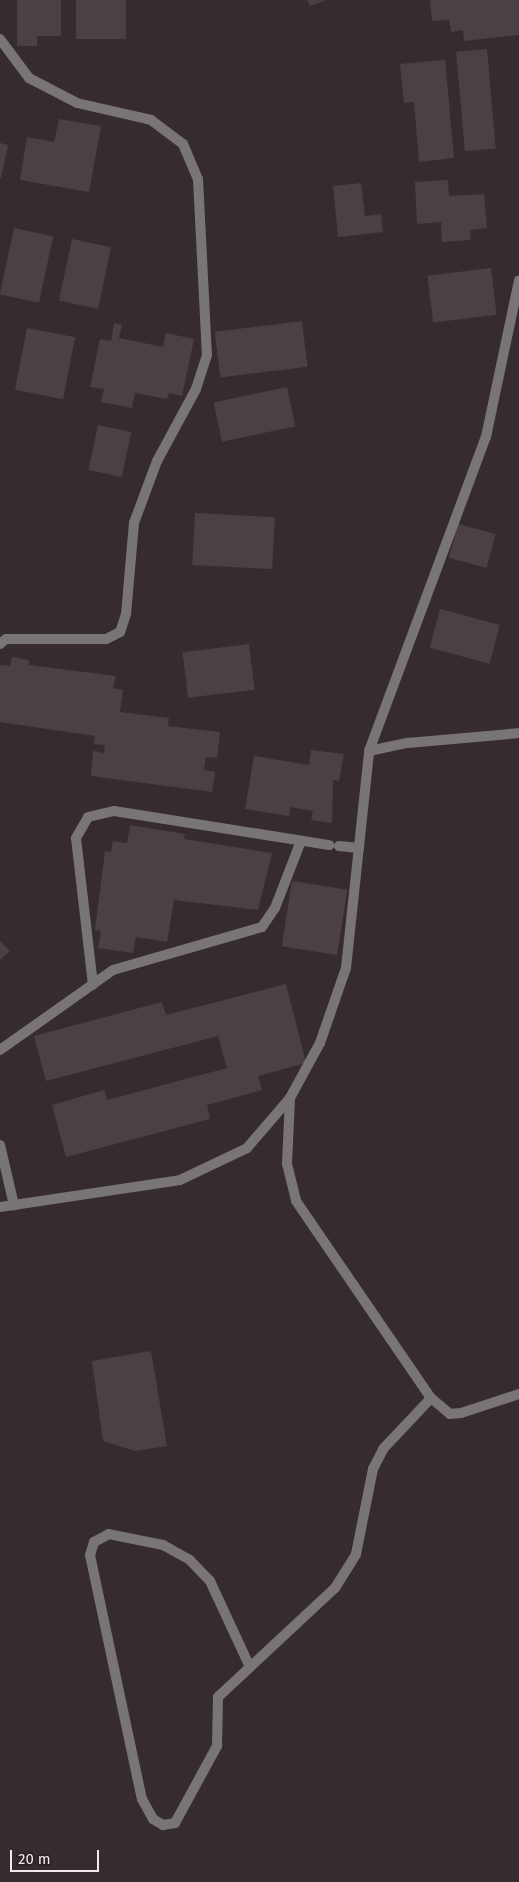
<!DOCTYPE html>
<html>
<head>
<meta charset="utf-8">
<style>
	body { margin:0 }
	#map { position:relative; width:519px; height:1882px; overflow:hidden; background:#362c2e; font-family:"Fira Sans",sans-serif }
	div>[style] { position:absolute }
	.building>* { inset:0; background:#4b4142; transform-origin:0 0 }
	.minor>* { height:10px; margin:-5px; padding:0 5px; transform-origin:5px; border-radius:5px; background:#7a7575 }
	span { translate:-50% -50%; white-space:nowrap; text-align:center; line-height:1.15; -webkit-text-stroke:4.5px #2c2324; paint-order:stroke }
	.scale { position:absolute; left:10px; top:1850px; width:89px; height:22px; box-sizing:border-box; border:2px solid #f2ebec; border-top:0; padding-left:6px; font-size:15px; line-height:18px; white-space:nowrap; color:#f2ebec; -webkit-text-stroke:4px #2c2324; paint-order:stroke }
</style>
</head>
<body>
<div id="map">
	<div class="building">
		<div style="clip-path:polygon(17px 0,61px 0,61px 36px,37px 36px,37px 46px,17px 46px)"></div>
		<div style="left:76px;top:0;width:50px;height:39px"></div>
		<div style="clip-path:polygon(307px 0,326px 0,310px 6px)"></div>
		<div style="clip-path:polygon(430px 0,519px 0,519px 35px,464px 41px,463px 30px,451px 32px,449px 20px,432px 21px)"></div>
		<div style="left:487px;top:49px;width:100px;height:31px;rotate:85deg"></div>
		<div style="clip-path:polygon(445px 60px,454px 158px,419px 162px,414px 102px,404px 103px,400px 64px)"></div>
		<div style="clip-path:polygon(59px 119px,101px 126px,89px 192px,20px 180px,27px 137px,54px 142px)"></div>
		<div style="clip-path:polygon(0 143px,8px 145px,1px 178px,0 178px)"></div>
		<div style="clip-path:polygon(448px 180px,449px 196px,484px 194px,487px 228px,470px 230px,471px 240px,442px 242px,441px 222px,417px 224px,415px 182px)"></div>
		<div style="clip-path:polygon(361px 183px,365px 216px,381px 214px,383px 232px,338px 237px,333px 186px)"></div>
		<div style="left:14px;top:228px;width:40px;height:68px;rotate:12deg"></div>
		<div style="left:72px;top:239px;width:40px;height:63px;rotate:12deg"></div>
		<div style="left:491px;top:268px;width:47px;height:64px;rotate:83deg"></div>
		<div style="left:302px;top:321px;width:46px;height:88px;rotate:83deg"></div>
		<div style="clip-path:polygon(114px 323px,122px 325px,119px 338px,163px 347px,166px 333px,194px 339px,182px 396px,169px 393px,167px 399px,135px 393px,132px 408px,101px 402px,104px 389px,90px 387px,100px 339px,111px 341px)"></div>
		<div style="left:27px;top:328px;width:49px;height:63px;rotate:11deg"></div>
		<div style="left:287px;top:387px;width:40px;height:75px;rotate:78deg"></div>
		<div style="left:98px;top:425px;width:34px;height:46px;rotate:12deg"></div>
		<div style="left:195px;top:513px;width:80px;height:52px;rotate:3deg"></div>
		<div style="left:458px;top:524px;width:39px;height:35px;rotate:15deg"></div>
		<div style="left:440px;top:609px;width:62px;height:40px;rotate:15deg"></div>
		<div style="left:249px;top:644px;width:46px;height:67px;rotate:83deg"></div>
		<div style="clip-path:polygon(12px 657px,29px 660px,29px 665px,116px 676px,113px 688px,123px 690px,120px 712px,169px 718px,168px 726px,220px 732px,217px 758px,206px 757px,204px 770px,215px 772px,212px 792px,91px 776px,93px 751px,104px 753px,105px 745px,94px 744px,95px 736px,0 722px,0 665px,10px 666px)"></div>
		<div style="clip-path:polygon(311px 750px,344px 754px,339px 781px,333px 780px,332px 823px,311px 820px,313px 811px,290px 807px,289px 816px,245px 809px,254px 756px,309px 765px)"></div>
		<div style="clip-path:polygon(130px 825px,185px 834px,184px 839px,272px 853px,258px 910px,174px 900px,167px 942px,136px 937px,133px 953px,98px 948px,101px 931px,95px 930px,105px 851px,111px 852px,113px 841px,127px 843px)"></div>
		<div style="left:292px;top:881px;width:56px;height:66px;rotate:9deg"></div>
		<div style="clip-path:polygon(0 941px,10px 951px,0 960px)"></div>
		<div style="clip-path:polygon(286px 984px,306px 1063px,258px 1076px,262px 1090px,207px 1105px,210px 1119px,66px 1157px,52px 1105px,104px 1090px,107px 1100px,227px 1068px,218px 1036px,46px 1081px,34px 1036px,162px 1002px,166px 1015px)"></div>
		<div style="clip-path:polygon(151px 1351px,167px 1446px,135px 1451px,103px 1441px,92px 1361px)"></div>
	</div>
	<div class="minor">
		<div style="left:0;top:39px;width:49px;rotate:53.4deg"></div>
		<div style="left:29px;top:78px;width:54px;rotate:27.5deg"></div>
		<div style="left:77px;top:103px;width:76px;rotate:12.9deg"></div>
		<div style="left:151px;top:120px;width:40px;rotate:37deg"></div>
		<div style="left:183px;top:144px;width:38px;rotate:67deg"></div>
		<div style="left:198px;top:179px;width:176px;rotate:87.1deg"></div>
		<div style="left:207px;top:355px;width:36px;rotate:108deg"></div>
		<div style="left:196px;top:389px;width:82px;rotate:118.4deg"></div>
		<div style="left:157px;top:461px;width:66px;rotate:110.4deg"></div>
		<div style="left:134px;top:523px;width:91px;rotate:95deg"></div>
		<div style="left:126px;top:614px;width:19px;rotate:108deg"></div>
		<div style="left:120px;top:632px;width:16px;rotate:153deg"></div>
		<div style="left:106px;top:639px;width:100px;rotate:180deg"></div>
		<div style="left:6px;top:639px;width:8px;rotate:140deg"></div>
		<div style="left:369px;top:751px;width:335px;rotate:-69.6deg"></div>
		<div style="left:486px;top:437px;width:160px;rotate:-78.1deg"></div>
		<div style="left:339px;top:846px;width:20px;rotate:6deg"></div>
		<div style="left:93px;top:985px;width:148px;rotate:-96.6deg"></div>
		<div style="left:76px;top:838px;width:24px;rotate:-60deg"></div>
		<div style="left:88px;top:817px;width:27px;rotate:-13deg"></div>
		<div style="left:114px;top:811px;width:218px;rotate:9deg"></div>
		<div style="left:0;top:1050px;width:138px;rotate:-35.3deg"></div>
		<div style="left:113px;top:970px;width:155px;rotate:-16.1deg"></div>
		<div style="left:262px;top:927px;width:23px;rotate:-56deg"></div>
		<div style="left:275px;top:908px;width:72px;rotate:-68.8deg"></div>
		<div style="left:290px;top:1098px;width:66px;rotate:92.6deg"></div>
		<div style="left:287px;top:1164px;width:38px;rotate:76deg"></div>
		<div style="left:296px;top:1201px;width:239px;rotate:55.6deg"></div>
		<div style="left:431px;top:1398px;width:25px;rotate:40deg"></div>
		<div style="left:450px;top:1414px;width:11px;rotate:-5deg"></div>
		<div style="left:461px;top:1413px;width:61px;rotate:-18.1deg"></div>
		<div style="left:0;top:1145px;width:62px;rotate:76.9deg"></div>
		<div style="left:0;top:1207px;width:182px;rotate:-8.5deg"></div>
		<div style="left:180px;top:1180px;width:74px;rotate:-25.5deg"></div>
		<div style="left:247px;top:1148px;width:66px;rotate:-49.3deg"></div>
		<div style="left:290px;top:1098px;width:63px;rotate:-61.4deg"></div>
		<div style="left:320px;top:1043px;width:79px;rotate:-70.9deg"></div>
		<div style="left:346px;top:968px;width:218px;rotate:-83.9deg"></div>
		<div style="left:369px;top:751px;width:40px;rotate:-12deg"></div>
		<div style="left:408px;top:743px;width:111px;rotate:-5.1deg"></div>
		<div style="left:249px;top:1665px;width:93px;rotate:-114.9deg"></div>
		<div style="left:210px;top:1581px;width:29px;rotate:-134deg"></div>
		<div style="left:190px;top:1560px;width:31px;rotate:-151deg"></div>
		<div style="left:163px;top:1545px;width:55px;rotate:-168.5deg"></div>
		<div style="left:109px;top:1534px;width:17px;rotate:152deg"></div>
		<div style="left:94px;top:1542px;width:14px;rotate:107deg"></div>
		<div style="left:90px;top:1555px;width:249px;rotate:78deg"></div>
		<div style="left:142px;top:1799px;width:23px;rotate:61deg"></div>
		<div style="left:153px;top:1819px;width:12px;rotate:31deg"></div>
		<div style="left:163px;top:1825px;width:12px;rotate:-9deg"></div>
		<div style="left:175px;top:1823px;width:88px;rotate:-61.4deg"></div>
		<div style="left:217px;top:1746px;width:49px;rotate:-88.8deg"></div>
		<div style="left:218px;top:1697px;width:160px;rotate:-43deg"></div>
		<div style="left:335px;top:1588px;width:40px;rotate:-58deg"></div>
		<div style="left:356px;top:1554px;width:87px;rotate:-78.7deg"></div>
		<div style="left:373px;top:1469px;width:22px;rotate:-63deg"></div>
		<div style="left:383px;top:1449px;width:70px;rotate:-46.7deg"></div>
	</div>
	<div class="scale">20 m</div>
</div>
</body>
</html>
